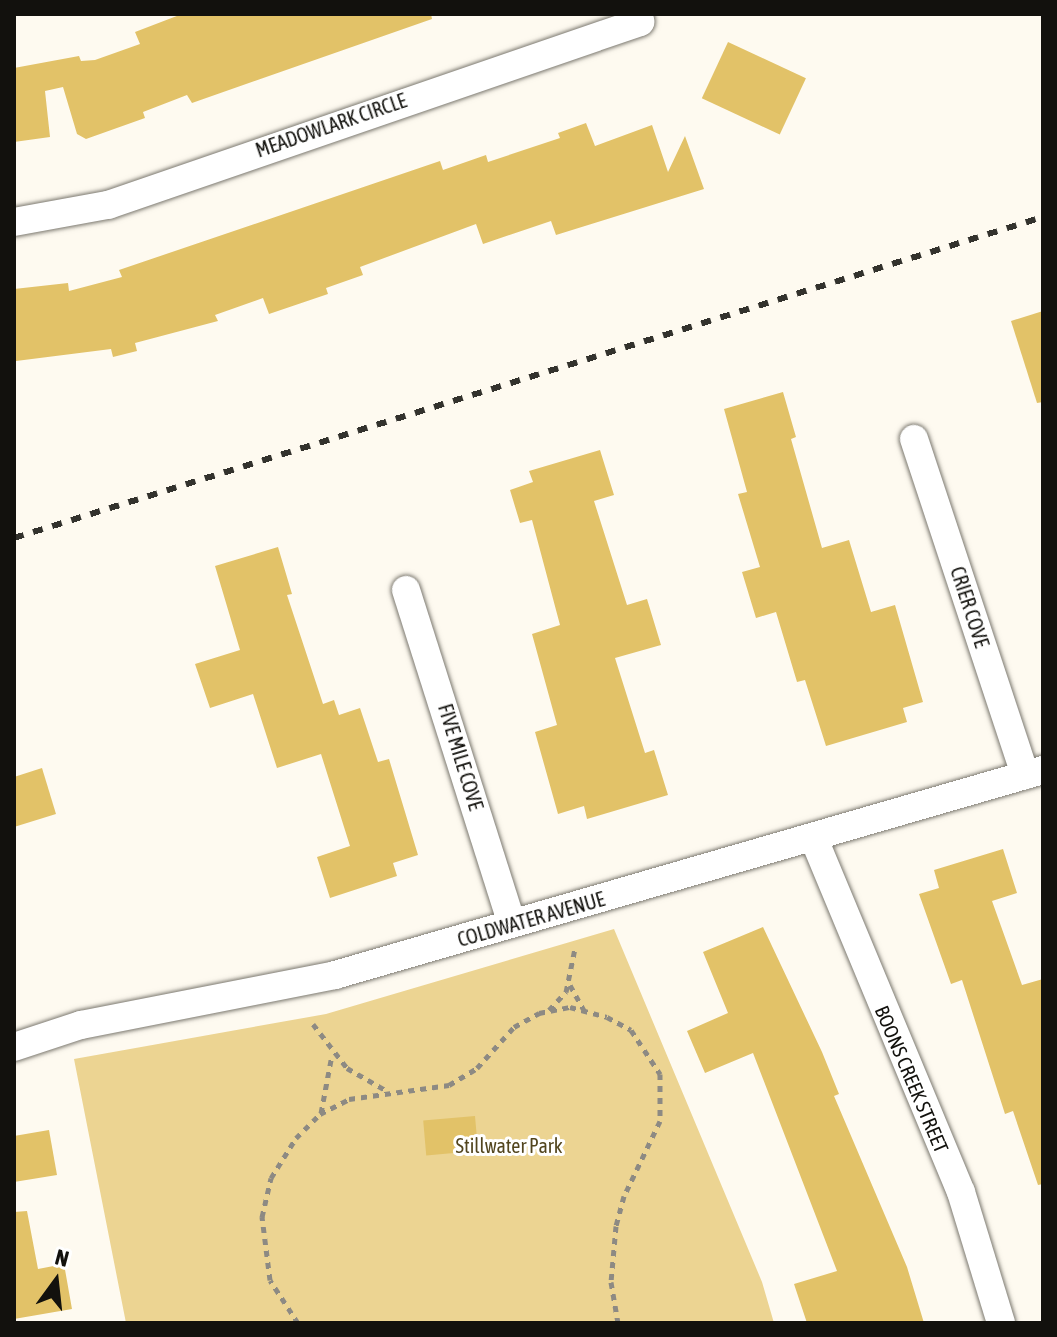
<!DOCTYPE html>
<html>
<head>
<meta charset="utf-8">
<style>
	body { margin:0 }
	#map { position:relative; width:1057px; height:1337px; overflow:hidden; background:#fefaf0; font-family:"Asap Condensed",sans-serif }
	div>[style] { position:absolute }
	.green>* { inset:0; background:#ecd492 }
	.building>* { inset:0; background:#e2c268; transform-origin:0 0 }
	.path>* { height:5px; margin-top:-2.5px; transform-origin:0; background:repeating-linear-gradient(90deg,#8d8a83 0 6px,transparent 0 12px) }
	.roads { filter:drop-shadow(0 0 2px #7c7970) drop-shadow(0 0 2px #7c7970) }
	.street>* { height:28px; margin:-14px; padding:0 14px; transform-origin:14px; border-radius:14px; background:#fff }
	.rail>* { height:6px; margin-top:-3px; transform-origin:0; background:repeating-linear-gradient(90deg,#33322d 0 10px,transparent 0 20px) }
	span { translate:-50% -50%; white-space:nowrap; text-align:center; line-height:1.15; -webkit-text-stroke:6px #fff; paint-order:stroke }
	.street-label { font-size:20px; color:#12110d }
	.park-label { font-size:20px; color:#52451e }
	.frame { position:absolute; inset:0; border:16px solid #12110d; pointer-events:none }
	.north { position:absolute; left:16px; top:1241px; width:80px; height:80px; -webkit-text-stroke:6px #fff; paint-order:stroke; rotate:15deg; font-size:22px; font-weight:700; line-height:32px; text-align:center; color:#12110d }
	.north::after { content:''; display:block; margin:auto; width:28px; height:36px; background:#12110d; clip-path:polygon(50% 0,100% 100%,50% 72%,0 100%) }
</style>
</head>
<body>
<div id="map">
	<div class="green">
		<div style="clip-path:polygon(614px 929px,762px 1282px,774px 1323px,126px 1323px,74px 1059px,326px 1014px)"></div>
	</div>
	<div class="building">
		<div style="clip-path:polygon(182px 14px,431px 14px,432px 19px,192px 103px,187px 95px,143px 112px,145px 118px,86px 139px,77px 134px,63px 87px,45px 91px,50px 137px,14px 142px,14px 68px,79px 56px,81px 61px,95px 60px,140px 44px,135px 32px)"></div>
		<div style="left:728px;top:42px;width:86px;height:62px;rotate:25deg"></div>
		<div style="clip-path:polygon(586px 123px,595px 146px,652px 125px,668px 172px,685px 136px,704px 189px,556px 235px,551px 221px,483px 244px,476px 224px,360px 267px,363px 275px,326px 288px,328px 294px,269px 314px,263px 298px,215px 315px,218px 321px,135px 343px,137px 351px,113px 357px,111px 349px,16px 361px,14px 289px,68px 283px,69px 291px,122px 277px,119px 270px,440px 161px,443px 170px,486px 155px,488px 162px,560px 138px,558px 133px)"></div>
		<div style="clip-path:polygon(1043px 311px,1043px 402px,1037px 403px,1011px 321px)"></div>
		<div style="clip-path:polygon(783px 392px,796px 437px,791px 439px,822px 548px,849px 540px,871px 612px,895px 605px,923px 702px,903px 708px,907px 722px,826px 746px,805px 680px,797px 682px,776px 612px,756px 618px,742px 572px,760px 567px,738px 494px,747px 492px,724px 409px)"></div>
		<div style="clip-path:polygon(600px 450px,614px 495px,594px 501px,627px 605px,647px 599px,661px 645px,615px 658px,645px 753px,654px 750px,668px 795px,587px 819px,584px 806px,558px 814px,535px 732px,557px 725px,532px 634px,560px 625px,532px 520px,520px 523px,510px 490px,533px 482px,529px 471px)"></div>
		<div style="clip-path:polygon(278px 547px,292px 594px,287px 595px,323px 704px,334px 700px,339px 715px,360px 708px,378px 762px,389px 759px,418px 855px,393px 863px,397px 876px,330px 898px,317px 857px,350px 846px,321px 754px,277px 768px,253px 694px,210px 708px,195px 664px,240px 650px,215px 566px)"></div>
		<div style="clip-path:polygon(42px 768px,56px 814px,14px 827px,14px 777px)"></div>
		<div style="clip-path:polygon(1003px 849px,1017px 893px,992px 901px,1022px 985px,1043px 979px,1043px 1184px,1038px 1185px,1013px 1111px,1005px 1114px,962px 980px,951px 984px,919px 894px,939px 888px,934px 870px)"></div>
		<div style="clip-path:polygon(763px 927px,822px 1052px,839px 1094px,834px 1096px,907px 1267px,924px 1323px,807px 1323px,794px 1284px,837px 1271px,753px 1053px,705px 1073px,687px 1031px,728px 1013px,703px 952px)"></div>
		<div style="left:475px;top:1116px;width:35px;height:52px;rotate:85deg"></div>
		<div style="clip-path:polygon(49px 1130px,57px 1175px,14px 1182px,14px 1136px)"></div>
		<div style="clip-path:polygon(27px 1211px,38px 1269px,64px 1264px,72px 1309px,14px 1319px,14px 1212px)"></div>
	</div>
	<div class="path">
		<div style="left:570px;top:985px;width:29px;rotate:61deg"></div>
		<div style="left:549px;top:1010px;width:25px;rotate:-47deg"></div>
		<div style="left:566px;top:992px;width:45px;rotate:-78.4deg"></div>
		<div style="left:313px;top:1024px;width:56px;rotate:52.3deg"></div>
		<div style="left:347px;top:1068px;width:46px;rotate:29.9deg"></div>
		<div style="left:321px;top:1113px;width:59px;rotate:-79.3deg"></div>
		<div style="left:298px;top:1323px;width:51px;rotate:-123.1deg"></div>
		<div style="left:270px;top:1280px;width:64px;rotate:-97.2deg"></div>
		<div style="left:262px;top:1217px;width:40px;rotate:-77deg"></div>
		<div style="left:271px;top:1178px;width:47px;rotate:-58deg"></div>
		<div style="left:296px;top:1138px;width:34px;rotate:-45deg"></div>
		<div style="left:320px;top:1114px;width:33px;rotate:-27deg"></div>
		<div style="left:349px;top:1099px;width:101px;rotate:-8deg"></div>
		<div style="left:449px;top:1085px;width:33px;rotate:-31deg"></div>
		<div style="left:477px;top:1068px;width:55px;rotate:-47.9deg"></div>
		<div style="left:514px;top:1027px;width:29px;rotate:-29deg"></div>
		<div style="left:539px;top:1013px;width:32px;rotate:-11deg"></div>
		<div style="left:570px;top:1007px;width:38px;rotate:15deg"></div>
		<div style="left:607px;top:1017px;width:27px;rotate:28deg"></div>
		<div style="left:631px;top:1030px;width:53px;rotate:56.6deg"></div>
		<div style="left:660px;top:1074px;width:47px;rotate:90deg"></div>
		<div style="left:660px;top:1121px;width:83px;rotate:115.6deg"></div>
		<div style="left:624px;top:1196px;width:31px;rotate:105deg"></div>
		<div style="left:616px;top:1226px;width:56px;rotate:95.1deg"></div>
		<div style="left:611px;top:1282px;width:42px;rotate:80.3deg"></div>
	</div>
	<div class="roads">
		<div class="street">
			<div style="left:14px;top:222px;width:96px;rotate:-10.3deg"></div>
			<div style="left:108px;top:205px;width:563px;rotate:-18.98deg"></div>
			<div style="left:640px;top:22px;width:8px;rotate:-97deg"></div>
			<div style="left:914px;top:439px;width:354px;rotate:71.7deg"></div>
			<div style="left:406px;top:590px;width:350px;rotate:72.4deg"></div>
			<div style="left:814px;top:839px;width:382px;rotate:67.4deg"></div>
			<div style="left:961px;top:1192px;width:137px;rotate:73deg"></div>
			<div style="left:14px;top:1047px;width:71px;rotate:-18.2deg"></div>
			<div style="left:81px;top:1025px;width:259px;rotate:-11.1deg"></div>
			<div style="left:335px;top:975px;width:737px;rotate:-16.15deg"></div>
		</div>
	</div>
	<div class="rail">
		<div style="left:14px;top:538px;width:1078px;rotate:-17.33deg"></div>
	</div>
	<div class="street-label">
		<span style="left:331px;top:125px;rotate:-19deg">MEADOWLARK CIRCLE</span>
		<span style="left:970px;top:607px;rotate:72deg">CRIER COVE</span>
		<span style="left:461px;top:757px;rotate:73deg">FIVE MILE COVE</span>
		<span style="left:531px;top:919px;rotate:-16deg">COLDWATER AVENUE</span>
		<span style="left:912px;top:1079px;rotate:67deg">BOONS CREEK STREET</span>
	</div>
	<div class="park-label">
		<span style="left:509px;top:1145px">Stillwater Park</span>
	</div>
	<div class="frame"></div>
	<div class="north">N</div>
</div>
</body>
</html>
